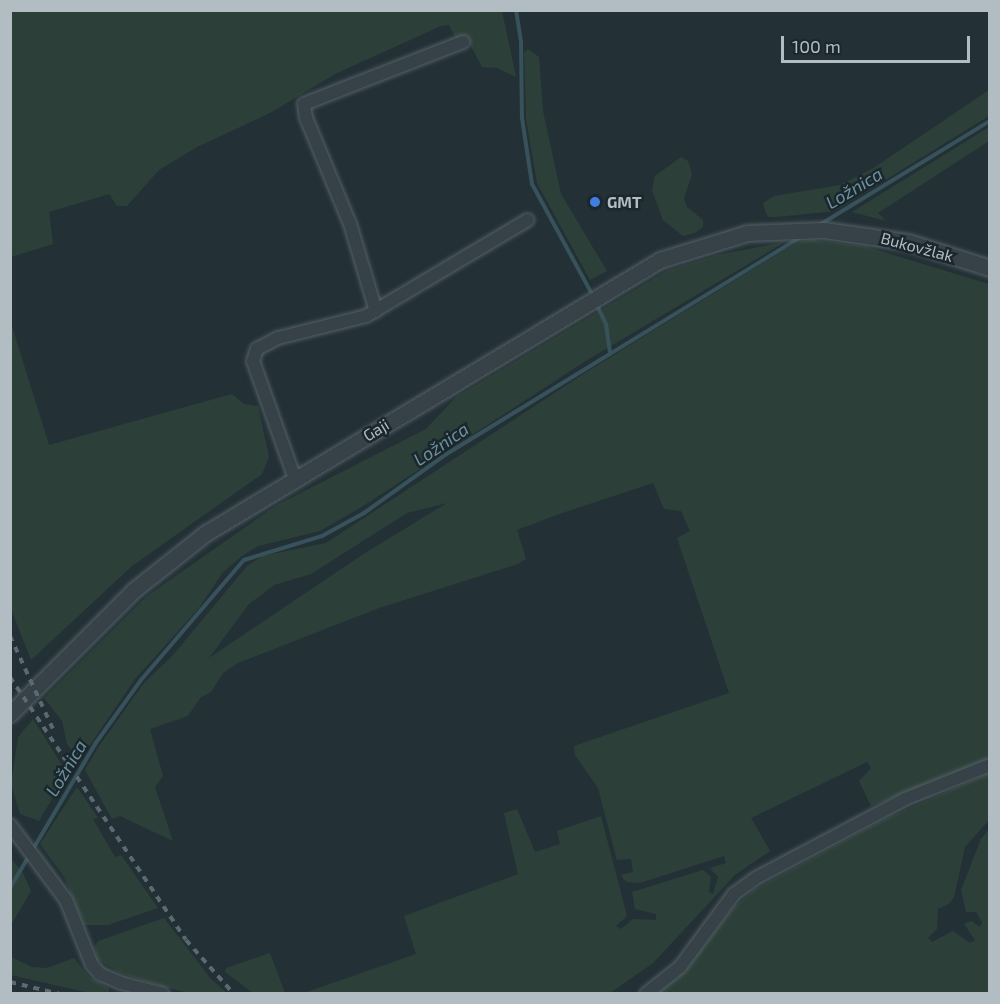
<!DOCTYPE html>
<html>
<head>
<meta charset="utf-8">
<style>
	body { margin:0 }
	#map { position:relative; width:1000px; height:1004px; overflow:hidden; background:#233136; font-family:"Exo 2",sans-serif }
	div>[style] { position:absolute }
	.green>* { inset:0; background:#2c4039 }
	.stream>* { height:4px; margin:-2px; padding:0 2px; transform-origin:2px; border-radius:2px; background:#38525c }
	.roads { filter:drop-shadow(0 0 2px #546065) drop-shadow(0 0 2px #546065) }
	.minor>* { height:12px; margin:-6px; padding:0 6px; transform-origin:6px; border-radius:6px; background:#364247 }
	.tertiary>* { height:15px; margin:-7.5px; padding:0 7.5px; transform-origin:7.5px; border-radius:7.5px; background:#364247 }
	.rail>* { height:4px; margin-top:-2px; transform-origin:0; background:repeating-linear-gradient(90deg,#5a6a70 0 6px,transparent 0 12px) }
	.dots>* { width:16px; height:16px; translate:-50% -50%; box-sizing:border-box; border:3px solid #1b272c; border-radius:50% }
	span { translate:-50% -50%; white-space:nowrap; text-align:center; line-height:1.15; -webkit-text-stroke:5px #1b272c; paint-order:stroke }
	.poi-label { font-size:16px; color:#b1bdc3; font-weight:700 }
	.left { translate:0 -50%; text-align:left }
	.street-label { font-size:16px; color:#b1bdc3 }
	.water-label { font-size:18px; color:#6d929f; font-style:italic }
	.frame { position:absolute; inset:0; border:12px solid #b1bdc3; pointer-events:none }
	.scale { position:absolute; left:781px; top:36px; width:189px; height:27px; box-sizing:border-box; border:3px solid #b1bdc3; border-top:0; padding-left:8px; font-size:18px; line-height:21px; white-space:nowrap; color:#b1bdc3; -webkit-text-stroke:4px #1b272c; paint-order:stroke }
</style>
</head>
<body>
<div id="map">
	<div class="green">
		<div style="clip-path:polygon(11px 11px,502px 11px,516px 77px,497px 68px,482px 67px,466px 37px,456px 39px,449px 25px,441px 26px,337px 73px,270px 113px,197px 147px,159px 170px,127px 206px,117px 206px,109px 194px,49px 212px,53px 244px,11px 257px)"></div>
		<div style="clip-path:polygon(528px 49px,539px 57px,543px 111px,561px 194px,607px 271px,590px 280px,537px 183px,526px 119px,524px 53px)"></div>
		<div style="clip-path:polygon(989px 90px,989px 116px,835px 211px,777px 217px,768px 217px,765px 211px,763px 203px,774px 196px,840px 185px,872px 169px)"></div>
		<div style="clip-path:polygon(989px 127px,989px 141px,878px 213px,886px 221px,852px 212px)"></div>
		<div style="clip-path:polygon(681px 157px,688px 161px,692px 174px,684px 198px,687px 207px,703px 220px,703px 227px,695px 233px,683px 236px,663px 220px,652px 190px,655px 176px)"></div>
		<div style="clip-path:polygon(evenodd,812px 240px,864px 246px,989px 284px,989px 759px,871px 806px,859px 781px,871px 768px,867px 762px,751px 818px,770px 851px,735px 875px,653px 963px,610px 993px,304px 993px,416px 954px,404px 916px,518px 874px,504px 813px,517px 809px,535px 852px,560px 844px,557px 831px,601px 816px,627px 916px,616px 926px,621px 929px,633px 919px,656px 920px,656px 914px,635px 909px,632px 892px,703px 870px,711px 877px,709px 892px,713px 894px,718px 877px,710px 868px,726px 863px,724px 856px,640px 883px,626px 882px,621px 875px,633px 872px,631px 859px,617px 860px,598px 788px,575px 755px,574px 746px,729px 693px,677px 538px,690px 531px,681px 511px,664px 509px,653px 483px,562px 513px,517px 530px,526px 559px,518px 564px,379px 608px,238px 663px,223px 673px,211px 692px,201px 697px,188px 716px,150px 729px,163px 776px,155px 787px,173px 841px,120px 816px,112px 819px,85px 770px,99px 746px,144px 683px,174px 654px,247px 566px,262px 556px,326px 543px,588px 371px,797px 242px,812px 240px,447px 503px,365px 553px,209px 658px,248px 605px,274px 585px,311px 574px,407px 513px,447px 503px)"></div>
		<div style="clip-path:polygon(785px 242px,584px 362px,360px 508px,320px 531px,258px 546px,242px 556px,223px 572px,199px 608px,135px 679px,79px 761px,67px 744px,62px 721px,44px 698px,147px 596px,277px 505px,426px 429px,456px 397px,668px 270px,717px 255px)"></div>
		<div style="clip-path:polygon(10px 320px,49px 445px,232px 394px,244px 404px,258px 406px,269px 457px,262px 474px,132px 566px,31px 660px,11px 609px)"></div>
		<div style="clip-path:polygon(33px 719px,67px 773px,39px 821px,20px 814px,11px 784px,18px 737px)"></div>
		<div style="clip-path:polygon(989px 773px,989px 820px,965px 847px,954px 897px,949px 904px,938px 909px,937px 929px,928px 938px,932px 942px,953px 931px,970px 943px,975px 940px,964px 924px,971px 921px,980px 927px,982px 922px,976px 912px,966px 912px,961px 890px,981px 839px,989px 829px,989px 993px,658px 993px,685px 971px,733px 908px,755px 889px,885px 819px)"></div>
		<div style="clip-path:polygon(77px 787px,98px 818px,93px 819px,115px 857px,121px 855px,158px 908px,108px 925px,84px 925px,64px 877px,40px 844px)"></div>
		<div style="clip-path:polygon(11px 859px,22px 871px,31px 891px,11px 925px)"></div>
		<div style="clip-path:polygon(164px 918px,211px 979px,227px 993px,189px 993px,164px 987px,120px 973px,97px 959px,95px 946px,98px 941px)"></div>
		<div style="clip-path:polygon(270px 953px,285px 993px,253px 993px,225px 972px,226px 968px)"></div>
		<div style="clip-path:polygon(11px 957px,32px 967px,47px 968px,74px 958px,88px 976px,109px 988px,109px 993px,90px 993px,11px 975px)"></div>
	</div>
	<div class="stream">
		<div style="left:516px;top:10px;width:31px;rotate:81deg"></div>
		<div style="left:521px;top:41px;width:77px;rotate:89.3deg"></div>
		<div style="left:522px;top:118px;width:67px;rotate:81.4deg"></div>
		<div style="left:532px;top:184px;width:128px;rotate:61.4deg"></div>
		<div style="left:821px;top:224px;width:198px;rotate:-31.4deg"></div>
		<div style="left:596px;top:303px;width:23px;rotate:65deg"></div>
		<div style="left:606px;top:324px;width:28px;rotate:82deg"></div>
		<div style="left:10px;top:888px;width:167px;rotate:-59.4deg"></div>
		<div style="left:95px;top:744px;width:79px;rotate:-54.3deg"></div>
		<div style="left:141px;top:680px;width:158px;rotate:-49.4deg"></div>
		<div style="left:244px;top:560px;width:82px;rotate:-17.1deg"></div>
		<div style="left:322px;top:536px;width:48px;rotate:-28.7deg"></div>
		<div style="left:364px;top:513px;width:100px;rotate:-35.6deg"></div>
		<div style="left:445px;top:455px;width:419px;rotate:-31.5deg"></div>
	</div>
	<div class="roads">
		<div class="minor">
			<div style="left:376px;top:311px;width:91px;rotate:-106.6deg"></div>
			<div style="left:350px;top:224px;width:115px;rotate:-112.5deg"></div>
			<div style="left:306px;top:118px;width:14px;rotate:-98deg"></div>
			<div style="left:304px;top:104px;width:171px;rotate:-21.3deg"></div>
			<div style="left:295px;top:479px;width:125px;rotate:-109.6deg"></div>
			<div style="left:253px;top:361px;width:13px;rotate:-72deg"></div>
			<div style="left:257px;top:349px;width:24px;rotate:-28deg"></div>
			<div style="left:278px;top:338px;width:91px;rotate:-14deg"></div>
			<div style="left:366px;top:316px;width:188px;rotate:-30.7deg"></div>
			<div style="left:10px;top:825px;width:94px;rotate:53.3deg"></div>
			<div style="left:66px;top:900px;width:70px;rotate:68.2deg"></div>
			<div style="left:92px;top:965px;width:12px;rotate:48deg"></div>
			<div style="left:100px;top:974px;width:23px;rotate:23deg"></div>
			<div style="left:121px;top:983px;width:43px;rotate:14.7deg"></div>
			<div style="left:646px;top:994px;width:43px;rotate:-38.5deg"></div>
			<div style="left:680px;top:967px;width:91px;rotate:-53.5deg"></div>
			<div style="left:734px;top:894px;width:27px;rotate:-36deg"></div>
			<div style="left:756px;top:878px;width:169px;rotate:-27.9deg"></div>
			<div style="left:905px;top:799px;width:92px;rotate:-21.8deg"></div>
		</div>
		<div class="tertiary">
			<div style="left:10px;top:714px;width:175px;rotate:-45deg"></div>
			<div style="left:134px;top:590px;width:92px;rotate:-38.4deg"></div>
			<div style="left:206px;top:533px;width:530px;rotate:-31.02deg"></div>
			<div style="left:660px;top:260px;width:91px;rotate:-17.2deg"></div>
			<div style="left:747px;top:233px;width:77px;rotate:-2.2deg"></div>
			<div style="left:824px;top:230px;width:85px;rotate:8.1deg"></div>
			<div style="left:908px;top:242px;width:86px;rotate:17.6deg"></div>
		</div>
	</div>
	<div class="rail">
		<div style="left:10px;top:636px;width:102px;rotate:65.2deg"></div>
		<div style="left:10px;top:677px;width:316px;rotate:56.2deg"></div>
		<div style="left:186px;top:940px;width:72px;rotate:48.4deg"></div>
		<div style="left:10px;top:982px;width:51px;rotate:13.5deg"></div>
	</div>
	<div class="dots">
		<div style="left:595px;top:202px;background:#3f7fe0"></div>
	</div>
	<div class="poi-label">
		<span class="left" style="left:607px;top:202px">GMT</span>
	</div>
	<div class="street-label">
		<span style="left:917px;top:247px;rotate:15deg">Bukovžlak</span>
		<span style="left:376px;top:430px;rotate:-31deg">Gaji</span>
	</div>
	<div class="water-label">
		<span style="left:854px;top:188px;rotate:-31deg">Ložnica</span>
		<span style="left:441px;top:444px;rotate:-34deg">Ložnica</span>
		<span style="left:66px;top:768px;rotate:-59deg">Ložnica</span>
	</div>
	<div class="frame"></div>
	<div class="scale">100 m</div>
</div>
</body>
</html>
